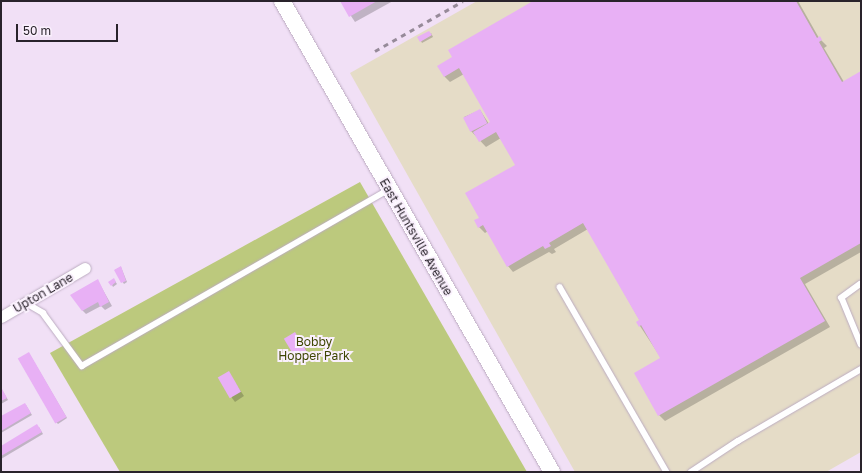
<!DOCTYPE html>
<html>
<head>
<meta charset="utf-8">
<style>
	body { margin:0 }
	#map { position:relative; width:862px; height:473px; overflow:hidden; background:#f1e0f6; font-family:"Golos Text",sans-serif }
	div>[style] { position:absolute }
	.industrial>* { inset:0; background:#e5dcc7 }
	.green>* { inset:0; background:#bcc97d }
	.shadow>* { inset:0; background:#0003; transform-origin:0 0 }
	.building>* { inset:0; background:#e8b0f5; transform-origin:0 0 }
	.roads { filter:drop-shadow(0 0 1px #bcacc1) drop-shadow(0 0 1px #bcacc1) }
	.lane>* { height:5.5px; margin:-2.75px; padding:0 2.75px; transform-origin:2.75px; border-radius:2.75px; background:#fff }
	.street>* { height:11px; margin:-5.5px; padding:0 5.5px; transform-origin:5.5px; border-radius:5.5px; background:#fff }
	.secondary>* { height:16px; margin:-8px; padding:0 8px; transform-origin:8px; border-radius:8px; background:#fff }
	.rail>* { height:3px; margin-top:-1.5px; transform-origin:0; background:repeating-linear-gradient(90deg,#968a99 0 5px,transparent 0 10px) }
	span { translate:-50% -50%; white-space:nowrap; text-align:center; line-height:1.15; -webkit-text-stroke:4px #faf0fd; paint-order:stroke }
	.street-label { font-size:12px; color:#29232b }
	.park-label { font-size:12px; color:#3e4602 }
	.frame { position:absolute; inset:0; border:2px solid #29232b; pointer-events:none }
	.scale { position:absolute; left:16px; top:24px; width:102px; height:18px; box-sizing:border-box; border:2px solid #29232b; border-top:0; padding-left:5px; font-size:12px; line-height:14px; white-space:nowrap; color:#29232b; -webkit-text-stroke:3px #faf0fd; paint-order:stroke }
</style>
</head>
<body>
<div id="map">
	<div class="industrial">
		<div style="clip-path:polygon(477px 1px,861px 1px,861px 452px,826px 472px,575px 472px,350px 73px)"></div>
	</div>
	<div class="green">
		<div style="clip-path:polygon(360px 182px,527px 472px,120px 472px,50px 353px)"></div>
	</div>
	<div class="shadow">
		<div style="clip-path:polygon(341px 1px,393px 1px,355px 22px)"></div>
		<div style="clip-path:polygon(535px 1px,798px 1px,819px 38px,827px 46px,824px 48px,844px 82px,861px 72px,861px 252px,805px 284px,830px 327px,665px 421px,659px 415px,661px 358px,640px 326px,640px 321px,588px 229px,554px 249px,556px 252px,552px 254px,549px 252px,513px 272px,508px 266px,488px 231px,485px 233px,479px 227px,480px 218px,516px 165px,501px 138px,486px 147px,471px 131px,464px 117px,480px 110px,489px 124px,492px 122px,464px 74px,450px 82px,444px 76px,454px 57px)"></div>
		<div style="clip-path:polygon(431px 33px,433px 37px,422px 43px,421px 41px)"></div>
		<div style="clip-path:polygon(121px 267px,127px 282px,124px 284px,115px 270px)"></div>
		<div style="clip-path:polygon(98px 281px,112px 306px,105px 310px,101px 306px,86px 314px,82px 310px)"></div>
		<div style="clip-path:polygon(115px 281px,117px 284px,113px 287px,112px 285px)"></div>
		<div style="left:295px;top:333px;width:27px;height:12px;rotate:57deg"></div>
		<div style="clip-path:polygon(30px 355px,67px 418px,58px 424px,56px 422px)"></div>
		<div style="clip-path:polygon(228px 372px,244px 396px,235px 402px,232px 398px)"></div>
		<div style="clip-path:polygon(1px 388px,8px 400px,1px 404px)"></div>
		<div style="clip-path:polygon(26px 405px,32px 415px,1px 433px,1px 417px)"></div>
		<div style="clip-path:polygon(39px 427px,43px 434px,1px 459px,1px 447px)"></div>
	</div>
	<div class="building">
		<div style="clip-path:polygon(340px 1px,377px 1px,349px 17px)"></div>
		<div style="clip-path:polygon(533px 1px,796px 1px,817px 38px,820px 36px,822px 40px,819px 42px,842px 82px,861px 71px,861px 243px,800px 278px,825px 321px,658px 416px,634px 373px,660px 358px,641px 325px,639px 327px,636px 322px,639px 320px,583px 223px,549px 243px,551px 246px,545px 249px,543px 246px,507px 267px,483px 225px,478px 228px,474px 220px,479px 218px,465px 193px,515px 165px,496px 132px,479px 142px,473px 132px,490px 122px,459px 68px,444px 77px,437px 66px,452px 57px,448px 50px)"></div>
		<div style="clip-path:polygon(429px 31px,432px 35px,420px 42px,417px 37px)"></div>
		<div style="left:480px;top:109px;width:16px;height:19px;rotate:63deg"></div>
		<div style="clip-path:polygon(121px 266px,126px 281px,121px 283px,114px 270px)"></div>
		<div style="clip-path:polygon(114px 278px,116px 282px,111px 286px,108px 282px)"></div>
		<div style="clip-path:polygon(98px 279px,109px 302px,100px 307px,98px 302px,82px 311px,70px 295px)"></div>
		<div style="left:295px;top:332px;width:23px;height:13px;rotate:59deg"></div>
		<div style="left:29px;top:352px;width:75px;height:13px;rotate:60deg"></div>
		<div style="left:229px;top:371px;width:24px;height:13px;rotate:60deg"></div>
		<div style="clip-path:polygon(1px 387px,7px 398px,1px 401px)"></div>
		<div style="clip-path:polygon(25px 403px,31px 413px,1px 431px,1px 416px)"></div>
		<div style="clip-path:polygon(37px 424px,42px 432px,1px 456px,1px 446px)"></div>
	</div>
	<div class="roads">
		<div class="lane">
			<div style="left:861px;top:284px;width:24px;rotate:144deg"></div>
			<div style="left:842px;top:298px;width:50px;rotate:67.6deg"></div>
			<div style="left:560px;top:287px;width:214px;rotate:60deg"></div>
			<div style="left:26px;top:303px;width:20px;rotate:30deg"></div>
			<div style="left:43px;top:313px;width:66px;rotate:53.7deg"></div>
			<div style="left:82px;top:366px;width:353px;rotate:-29.9deg"></div>
			<div style="left:691px;top:472px;width:56px;rotate:-33.4deg"></div>
			<div style="left:738px;top:441px;width:143px;rotate:-30.3deg"></div>
		</div>
		<div class="street">
			<div style="left:1px;top:317px;width:97px;rotate:-30.3deg"></div>
		</div>
		<div class="secondary">
			<div style="left:282px;top:1px;width:543px;rotate:60.18deg"></div>
		</div>
	</div>
	<div class="rail">
		<div style="left:375px;top:51px;width:101px;rotate:-29.6deg"></div>
	</div>
	<div class="street-label">
		<span style="left:416px;top:237px;rotate:60deg">East Huntsville Avenue</span>
		<span style="left:43px;top:293px;rotate:-30deg">Upton Lane</span>
	</div>
	<div class="park-label">
		<span style="left:314px;top:349px">Bobby<br>Hopper Park</span>
	</div>
	<div class="frame"></div>
	<div class="scale">50 m</div>
</div>
</body>
</html>
